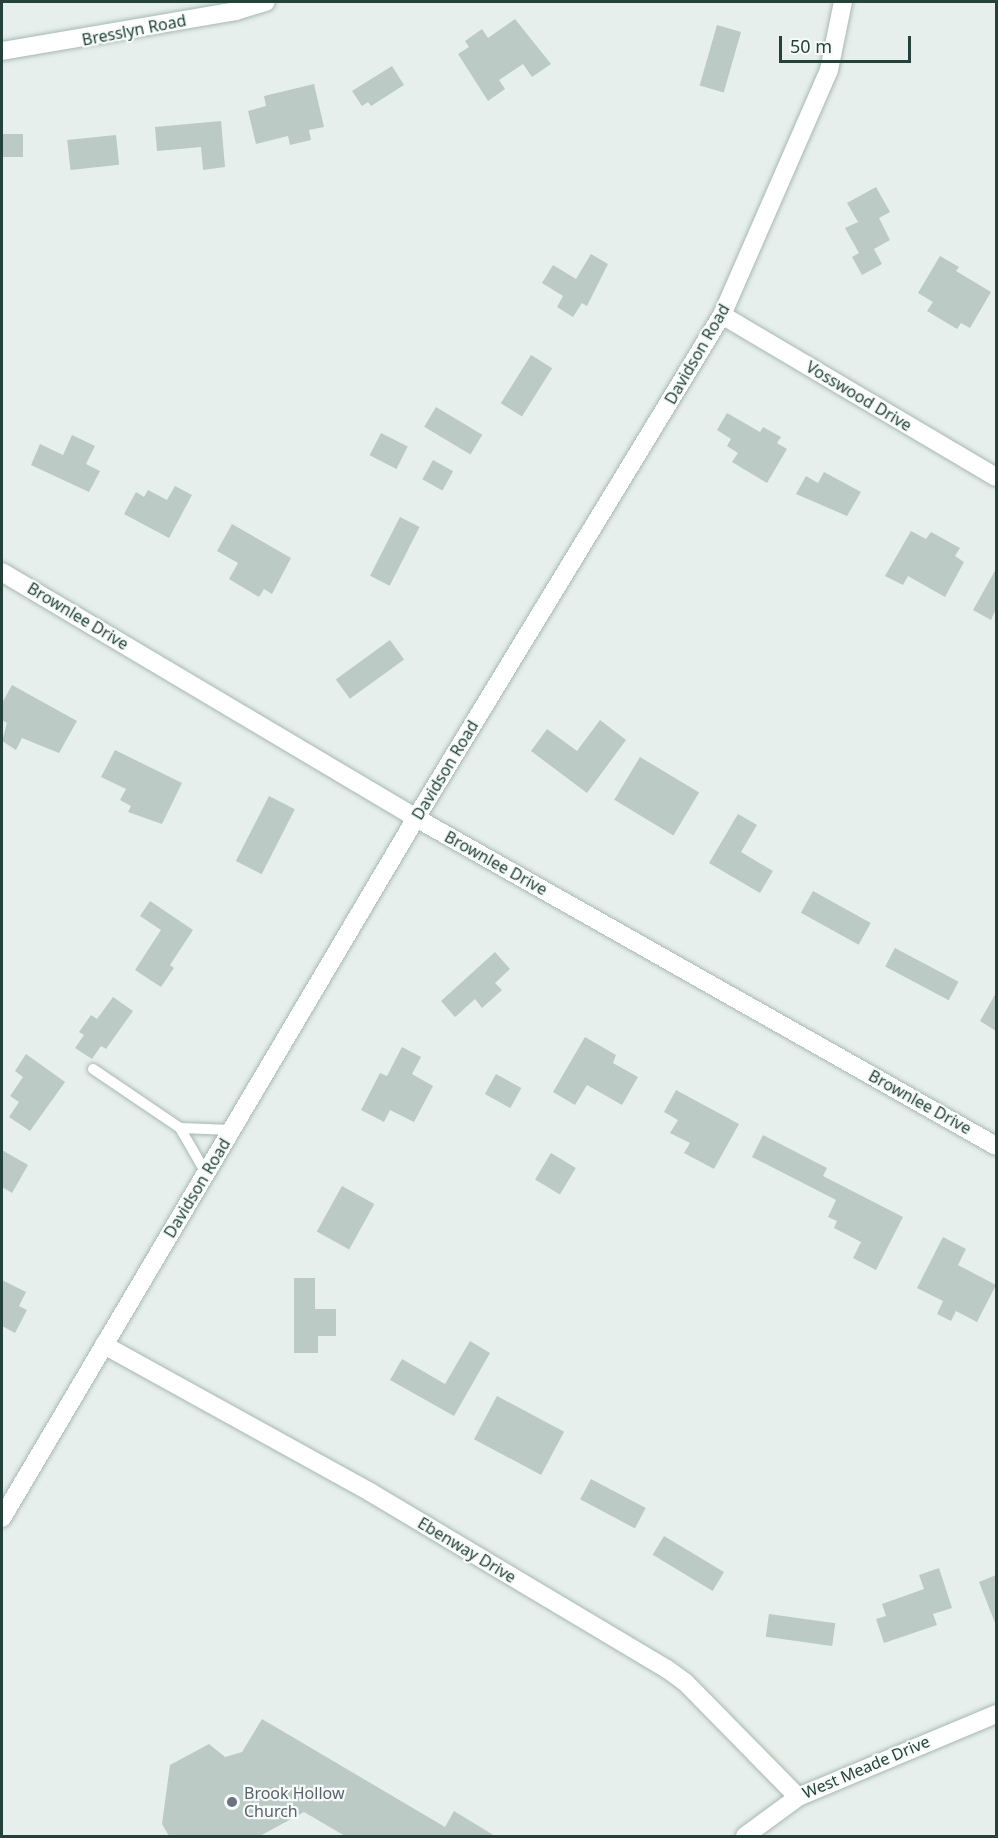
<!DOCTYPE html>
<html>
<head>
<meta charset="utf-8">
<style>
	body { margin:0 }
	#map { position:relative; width:998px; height:1838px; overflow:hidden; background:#e6efeb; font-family:"Noto Sans",sans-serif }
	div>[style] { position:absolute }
	.building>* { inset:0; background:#bbcac4; transform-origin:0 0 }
	.roads { filter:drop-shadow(0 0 2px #a8b8b2) drop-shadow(0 0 2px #a8b8b2) }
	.service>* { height:10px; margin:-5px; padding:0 5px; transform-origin:5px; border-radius:5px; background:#fff }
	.minor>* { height:18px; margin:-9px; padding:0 9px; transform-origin:9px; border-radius:9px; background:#fff }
	.tertiary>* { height:18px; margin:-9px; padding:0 9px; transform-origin:9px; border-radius:9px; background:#fff }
	.dots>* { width:16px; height:16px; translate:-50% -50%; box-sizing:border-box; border:3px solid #f7fbf9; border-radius:50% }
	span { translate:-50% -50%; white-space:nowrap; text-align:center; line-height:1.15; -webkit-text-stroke:4.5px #f7fbf9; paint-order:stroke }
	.street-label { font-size:16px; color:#24423a }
	.worship-label { font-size:16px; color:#5b616d }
	.left { translate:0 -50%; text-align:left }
	.frame { position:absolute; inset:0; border:3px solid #24423a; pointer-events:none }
	.scale { position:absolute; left:779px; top:36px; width:132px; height:27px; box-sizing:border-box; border:3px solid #24423a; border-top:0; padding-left:8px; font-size:18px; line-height:21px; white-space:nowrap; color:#24423a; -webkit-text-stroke:4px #f7fbf9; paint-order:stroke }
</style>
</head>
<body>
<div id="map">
	<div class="building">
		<div style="clip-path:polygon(515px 19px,551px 64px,532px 77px,523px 64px,499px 80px,505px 89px,488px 101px,458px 54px,469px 47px,465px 41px,482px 29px,488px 38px)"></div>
		<div style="left:717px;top:25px;width:25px;height:63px;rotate:16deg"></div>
		<div style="clip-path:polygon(392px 66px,404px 85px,371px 106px,368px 102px,362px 106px,352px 91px)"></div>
		<div style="clip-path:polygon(314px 84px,324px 127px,309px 130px,311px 140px,290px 145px,288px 136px,256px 144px,248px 111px,266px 106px,264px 96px)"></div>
		<div style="clip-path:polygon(221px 121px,225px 167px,203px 170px,201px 147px,157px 151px,155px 127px)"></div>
		<div style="left:2px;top:134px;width:21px;height:23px"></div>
		<div style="left:116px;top:135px;width:30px;height:49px;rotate:84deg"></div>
		<div style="clip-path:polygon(876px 187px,890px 212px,879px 218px,890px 240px,874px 249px,882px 264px,862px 275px,852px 257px,859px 253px,845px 228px,858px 222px,847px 203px)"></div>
		<div style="clip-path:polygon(591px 254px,608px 264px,587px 306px,582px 303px,573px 317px,557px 307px,563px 296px,542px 283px,553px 265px,576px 279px)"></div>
		<div style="clip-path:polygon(940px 256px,959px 267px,956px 271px,991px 292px,970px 328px,961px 323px,957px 329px,927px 311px,933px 302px,918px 293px)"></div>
		<div style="left:531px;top:355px;width:25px;height:57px;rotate:32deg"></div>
		<div style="left:436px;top:407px;width:54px;height:23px;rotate:31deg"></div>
		<div style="clip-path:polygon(727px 413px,760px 432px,763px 427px,781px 437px,777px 443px,787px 449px,767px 483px,732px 462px,738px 453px,727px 446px,731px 439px,717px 430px)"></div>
		<div style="left:381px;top:433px;width:30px;height:25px;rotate:27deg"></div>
		<div style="clip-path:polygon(72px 435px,95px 446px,86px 464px,100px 471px,89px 492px,31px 465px,40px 444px,63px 455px)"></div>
		<div style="left:433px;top:460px;width:23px;height:22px;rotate:29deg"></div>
		<div style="clip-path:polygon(824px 472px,861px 492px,847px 516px,796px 494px,806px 476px,818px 483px)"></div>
		<div style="clip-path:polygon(175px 486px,192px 495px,169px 538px,124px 514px,136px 492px,144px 497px,148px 490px,167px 500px)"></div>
		<div style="left:400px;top:517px;width:22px;height:66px;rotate:27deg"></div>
		<div style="clip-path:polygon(232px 524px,291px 558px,272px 594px,264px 589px,259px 597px,229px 579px,238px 563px,217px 551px)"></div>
		<div style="clip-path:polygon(911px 531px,926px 539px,931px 532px,960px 548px,955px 556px,964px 562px,945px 597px,908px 576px,903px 585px,885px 576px)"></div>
		<div style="clip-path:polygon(996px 569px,996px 609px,991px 620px,973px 610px)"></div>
		<div style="left:390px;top:640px;width:24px;height:67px;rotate:54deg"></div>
		<div style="clip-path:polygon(12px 685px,77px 721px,59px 753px,22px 738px,16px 750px,2px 741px,7px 723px,2px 720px,2px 703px)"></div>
		<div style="clip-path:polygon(600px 720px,626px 740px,587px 793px,531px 751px,547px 729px,577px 751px)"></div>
		<div style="clip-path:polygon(115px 750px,182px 783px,162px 824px,128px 812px,131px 806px,120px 800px,126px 789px,101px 777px)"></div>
		<div style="left:640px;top:757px;width:69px;height:50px;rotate:31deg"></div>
		<div style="left:269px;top:796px;width:29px;height:73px;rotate:27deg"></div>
		<div style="clip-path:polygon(738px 814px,757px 825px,741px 852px,773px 871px,760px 893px,709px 863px)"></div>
		<div style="left:813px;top:891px;width:66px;height:25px;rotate:29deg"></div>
		<div style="clip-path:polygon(150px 901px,193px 930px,170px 965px,174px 968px,161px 987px,135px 970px,161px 930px,140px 916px)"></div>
		<div style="left:895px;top:948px;width:72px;height:21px;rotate:28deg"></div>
		<div style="clip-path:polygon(495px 952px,510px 969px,495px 983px,502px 990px,482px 1008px,475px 999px,455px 1017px,441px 1001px)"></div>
		<div style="clip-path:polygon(996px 993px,996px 1031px,980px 1021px)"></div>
		<div style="clip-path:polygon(113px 997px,133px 1011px,106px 1049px,101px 1046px,92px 1059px,75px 1048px,84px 1035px,79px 1032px,91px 1015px,97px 1019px)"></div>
		<div style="clip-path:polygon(585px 1037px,616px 1055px,613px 1063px,638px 1077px,622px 1105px,587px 1085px,575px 1105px,553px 1092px)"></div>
		<div style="clip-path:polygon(402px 1047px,421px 1057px,412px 1074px,433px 1086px,414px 1122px,390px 1110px,384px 1122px,361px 1110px,380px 1073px,387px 1076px)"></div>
		<div style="clip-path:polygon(26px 1054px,65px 1082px,30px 1131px,9px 1117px,19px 1102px,10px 1096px,23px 1077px,15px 1071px)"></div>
		<div style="left:496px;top:1074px;width:29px;height:23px;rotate:29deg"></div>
		<div style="clip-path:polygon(676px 1090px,739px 1124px,714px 1169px,684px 1153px,690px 1143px,670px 1133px,678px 1120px,664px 1112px)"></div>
		<div style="clip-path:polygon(763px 1135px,827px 1168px,823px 1176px,903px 1217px,876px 1270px,853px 1258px,861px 1242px,834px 1228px,837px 1221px,828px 1217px,836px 1200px,752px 1157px)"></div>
		<div style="clip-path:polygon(2px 1150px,28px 1165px,12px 1193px,2px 1187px)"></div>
		<div style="left:551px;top:1153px;width:29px;height:31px;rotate:31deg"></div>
		<div style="left:342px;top:1186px;width:37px;height:52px;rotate:29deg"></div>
		<div style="clip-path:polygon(943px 1237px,966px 1249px,958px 1265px,996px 1285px,977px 1322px,956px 1311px,951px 1321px,937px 1314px,943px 1301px,917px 1288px)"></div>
		<div style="clip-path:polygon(294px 1278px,315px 1278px,315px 1309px,336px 1309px,336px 1336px,318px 1336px,318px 1353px,294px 1353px)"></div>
		<div style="clip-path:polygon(2px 1280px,26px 1292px,19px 1306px,27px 1310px,15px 1333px,2px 1326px)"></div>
		<div style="clip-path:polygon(470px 1341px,490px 1353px,454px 1416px,390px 1380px,402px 1359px,445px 1384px)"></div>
		<div style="left:497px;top:1396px;width:76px;height:49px;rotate:28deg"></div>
		<div style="left:591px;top:1479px;width:62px;height:23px;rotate:28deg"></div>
		<div style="left:664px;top:1536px;width:70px;height:22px;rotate:31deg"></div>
		<div style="clip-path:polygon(939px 1568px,952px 1608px,933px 1614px,937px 1625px,884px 1643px,876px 1619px,886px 1616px,882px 1604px,924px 1589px,919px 1575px)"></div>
		<div style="clip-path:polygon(996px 1575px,996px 1623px,995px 1623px,979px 1582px)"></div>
		<div style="left:769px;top:1614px;width:67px;height:23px;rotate:8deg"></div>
		<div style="clip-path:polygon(262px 1719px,445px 1827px,454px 1811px,495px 1836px,345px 1836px,304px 1812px,260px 1836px,169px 1836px,162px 1824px,170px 1765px,209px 1744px,225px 1757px,242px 1752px)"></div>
	</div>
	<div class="roads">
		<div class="service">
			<div style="left:93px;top:1069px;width:105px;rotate:34.1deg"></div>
			<div style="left:180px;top:1128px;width:52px;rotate:60deg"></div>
			<div style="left:180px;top:1128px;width:52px;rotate:2.2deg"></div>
		</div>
		<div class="minor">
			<div style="left:2px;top:51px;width:237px;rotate:-9.7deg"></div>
			<div style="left:236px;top:11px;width:31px;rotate:-17deg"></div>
			<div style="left:722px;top:315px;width:318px;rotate:30.6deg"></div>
			<div style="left:2px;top:572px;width:482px;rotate:30.7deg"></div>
			<div style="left:416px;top:818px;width:666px;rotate:29.49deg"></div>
			<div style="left:104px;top:1345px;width:304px;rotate:28.9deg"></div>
			<div style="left:370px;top:1492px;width:346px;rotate:30.8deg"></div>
			<div style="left:667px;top:1669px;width:22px;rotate:36deg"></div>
			<div style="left:685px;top:1682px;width:161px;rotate:45.5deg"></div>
			<div style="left:745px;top:1836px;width:66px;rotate:-36.3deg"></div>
			<div style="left:798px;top:1797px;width:215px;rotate:-22.7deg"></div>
		</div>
		<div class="tertiary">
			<div style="left:2px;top:1518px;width:813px;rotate:-59.4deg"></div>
			<div style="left:416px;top:818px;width:589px;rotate:-58.69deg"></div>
			<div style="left:722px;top:315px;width:267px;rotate:-66.4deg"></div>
			<div style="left:829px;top:70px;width:69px;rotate:-78.4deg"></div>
		</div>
	</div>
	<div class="dots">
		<div style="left:232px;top:1802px;background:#6b7280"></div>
	</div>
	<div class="street-label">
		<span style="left:134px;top:30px;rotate:-11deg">Bresslyn Road</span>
		<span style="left:697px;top:354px;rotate:-60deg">Davidson Road</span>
		<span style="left:859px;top:396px;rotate:31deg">Vosswood Drive</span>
		<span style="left:78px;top:616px;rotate:31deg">Brownlee Drive</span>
		<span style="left:445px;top:770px;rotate:-59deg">Davidson Road</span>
		<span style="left:496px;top:863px;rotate:29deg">Brownlee Drive</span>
		<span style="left:920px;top:1102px;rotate:29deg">Brownlee Drive</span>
		<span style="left:197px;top:1188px;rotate:-59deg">Davidson Road</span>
		<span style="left:467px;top:1550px;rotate:31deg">Ebenway Drive</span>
		<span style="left:866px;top:1767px;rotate:-23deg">West Meade Drive</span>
	</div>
	<div class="worship-label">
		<span class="left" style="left:244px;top:1802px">Brook Hollow<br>Church</span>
	</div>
	<div class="frame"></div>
	<div class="scale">50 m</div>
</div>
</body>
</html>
